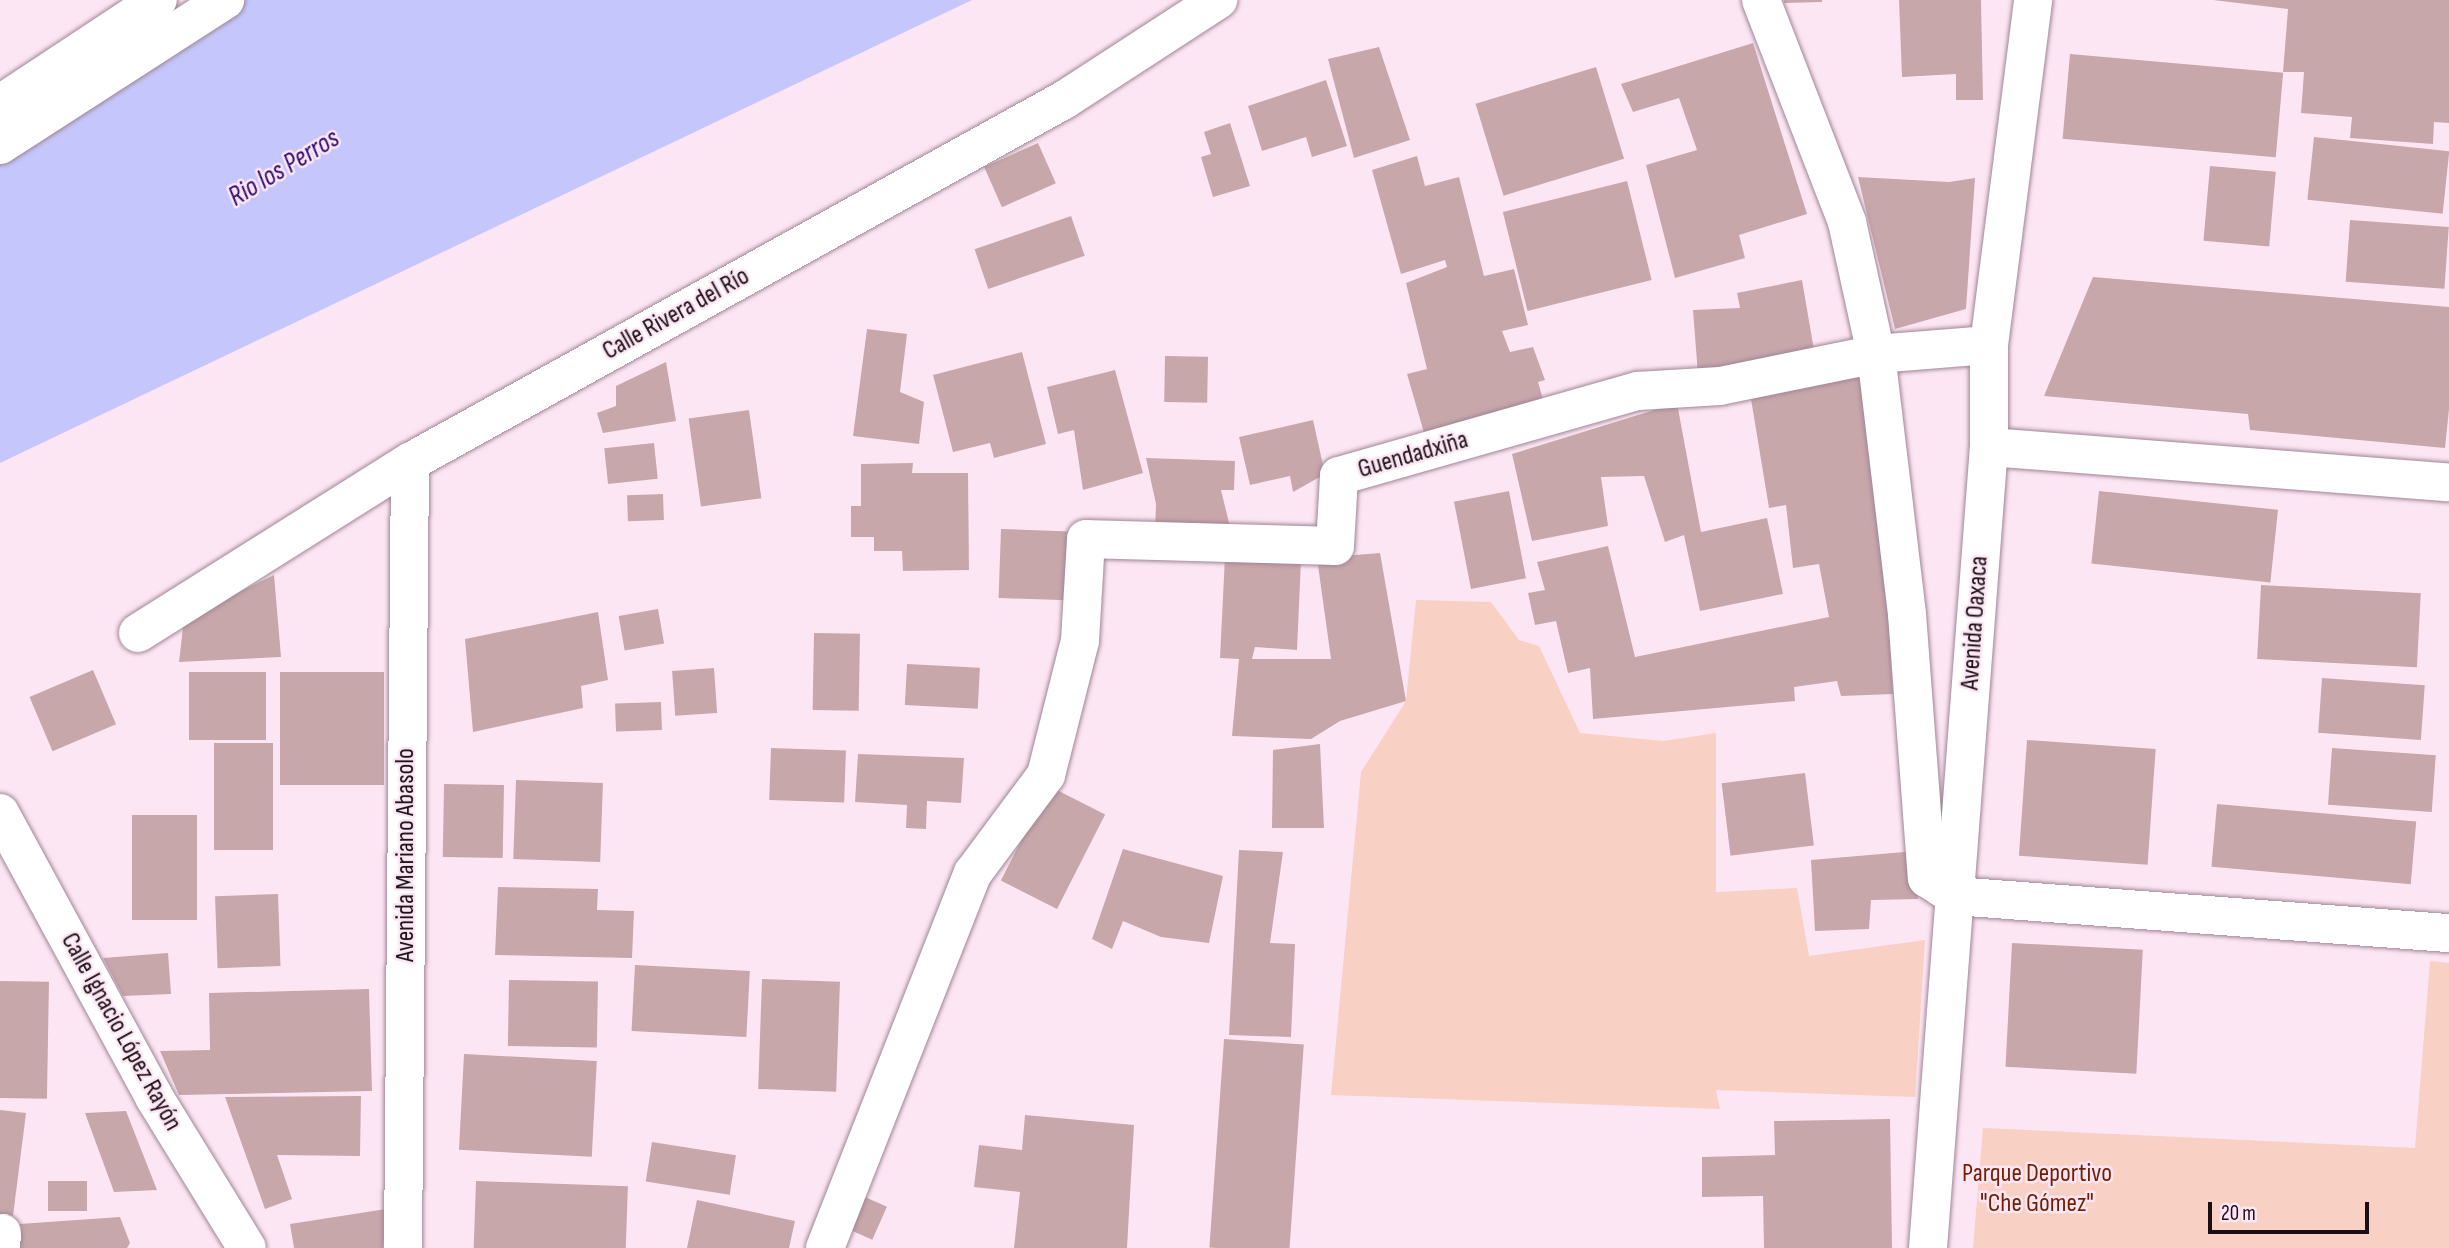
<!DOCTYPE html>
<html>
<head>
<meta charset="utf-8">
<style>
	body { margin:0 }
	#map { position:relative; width:2449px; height:1248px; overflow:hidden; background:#fde6f4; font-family:"Sofia Sans Condensed",sans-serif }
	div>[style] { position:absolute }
	.green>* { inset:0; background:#f8d0c4 }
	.water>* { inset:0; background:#c5c6fb }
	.building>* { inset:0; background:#c8a7ab; transform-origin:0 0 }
	.roads { filter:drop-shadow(0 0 2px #a08596) drop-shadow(0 0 2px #a08596) }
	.minor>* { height:38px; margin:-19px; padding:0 19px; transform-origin:19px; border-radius:19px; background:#fff }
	span { translate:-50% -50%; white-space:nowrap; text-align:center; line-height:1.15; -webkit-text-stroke:5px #fde6f4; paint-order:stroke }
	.street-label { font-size:26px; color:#190f15 }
	.park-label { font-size:26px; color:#721e01 }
	.water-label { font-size:28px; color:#290b72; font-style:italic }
	.scale { position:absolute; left:2208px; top:1202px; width:161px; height:32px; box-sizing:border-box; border:4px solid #190f15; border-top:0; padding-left:9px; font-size:21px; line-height:24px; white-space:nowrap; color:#190f15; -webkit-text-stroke:5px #fde6f4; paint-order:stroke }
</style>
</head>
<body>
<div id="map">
	<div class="green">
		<div style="clip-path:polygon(1416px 600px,1491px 602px,1519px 640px,1539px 646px,1580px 733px,1664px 741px,1716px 733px,1716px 892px,1797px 888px,1809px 956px,1925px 940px,1915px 1097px,1716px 1090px,1720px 1109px,1331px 1095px,1361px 772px,1406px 701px)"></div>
		<div style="clip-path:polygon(2430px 961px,2449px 963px,2449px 1248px,1973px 1248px,1983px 1128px,2415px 1148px)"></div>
	</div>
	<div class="water">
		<div style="clip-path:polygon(211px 0,972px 0,0 463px,0 126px)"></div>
	</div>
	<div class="building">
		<div style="clip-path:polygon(1784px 0,1822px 0,1822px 2px,1784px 3px)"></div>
		<div style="clip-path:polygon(1899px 0,1981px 0,1983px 100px,1956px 100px,1956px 74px,1902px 77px)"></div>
		<div style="clip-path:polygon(2213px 0,2449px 0,2449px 123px,2434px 122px,2433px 144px,2350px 138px,2352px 117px,2301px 113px,2304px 72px,2283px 72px,2288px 9px)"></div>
		<div style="clip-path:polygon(1753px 43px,1807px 214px,1739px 235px,1745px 258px,1675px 278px,1646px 165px,1697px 150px,1679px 98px,1633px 112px,1621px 84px)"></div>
		<div style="clip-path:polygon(1379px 47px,1410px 140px,1354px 158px,1328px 59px)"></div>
		<div style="left:2070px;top:54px;width:214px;height:85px;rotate:5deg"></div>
		<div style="left:1596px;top:67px;width:96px;height:126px;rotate:73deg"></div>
		<div style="clip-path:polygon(1326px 80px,1347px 146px,1312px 157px,1306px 137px,1262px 151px,1248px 106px)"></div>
		<div style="clip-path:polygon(1230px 123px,1250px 186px,1213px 197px,1201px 157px,1211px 154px,1204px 132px)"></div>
		<div style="left:2314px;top:137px;width:136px;height:63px;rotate:6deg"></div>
		<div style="left:1038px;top:143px;width:44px;height:59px;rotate:66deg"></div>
		<div style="clip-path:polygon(1417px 156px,1425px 186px,1459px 177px,1484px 276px,1514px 269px,1528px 325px,1502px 331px,1510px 352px,1533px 347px,1545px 380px,1538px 382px,1546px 410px,1427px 443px,1407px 374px,1427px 369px,1406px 283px,1447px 267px,1445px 260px,1401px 274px,1372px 170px)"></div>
		<div style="left:2210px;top:166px;width:66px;height:75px;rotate:5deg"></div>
		<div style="clip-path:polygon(1858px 177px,1949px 182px,1975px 178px,1966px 309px,1895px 329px)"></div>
		<div style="left:1627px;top:181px;width:102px;height:128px;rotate:76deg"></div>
		<div style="left:1071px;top:216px;width:42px;height:102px;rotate:71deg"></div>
		<div style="left:2350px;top:220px;width:99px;height:62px;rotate:4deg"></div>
		<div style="clip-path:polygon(2093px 277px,2449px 307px,2449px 409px,2445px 448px,2250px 430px,2248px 414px,2044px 396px)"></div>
		<div style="clip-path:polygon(1802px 280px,1814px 350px,1698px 375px,1693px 310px,1740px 308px,1737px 293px)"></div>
		<div style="clip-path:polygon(867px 329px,907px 334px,900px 392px,924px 402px,919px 444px,853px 436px)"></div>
		<div style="clip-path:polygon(1022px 352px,1046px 444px,994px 458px,990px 443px,953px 452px,933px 375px)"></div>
		<div style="left:1165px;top:356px;width:43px;height:46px;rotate:1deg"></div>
		<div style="clip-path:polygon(666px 362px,676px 421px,603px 433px,597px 413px,616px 406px,616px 386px)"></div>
		<div style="clip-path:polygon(1115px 370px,1143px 473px,1083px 490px,1074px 430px,1058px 434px,1047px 387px)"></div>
		<div style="clip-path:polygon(1874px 374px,1893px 694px,1841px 696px,1837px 681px,1794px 687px,1795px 701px,1593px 719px,1590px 668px,1568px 673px,1556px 621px,1535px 625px,1528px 593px,1545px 590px,1537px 562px,1608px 546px,1635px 657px,1829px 617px,1819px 564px,1793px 568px,1786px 505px,1769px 508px,1751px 399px)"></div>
		<div style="clip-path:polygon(1677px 403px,1701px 532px,1767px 518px,1783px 594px,1700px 611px,1684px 535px,1665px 542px,1644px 476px,1601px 477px,1608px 526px,1532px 541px,1512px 454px)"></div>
		<div style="left:749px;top:410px;width:89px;height:61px;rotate:82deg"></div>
		<div style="clip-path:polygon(1313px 420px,1325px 474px,1293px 492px,1290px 476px,1250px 485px,1239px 437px)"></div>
		<div style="left:654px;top:443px;width:36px;height:50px;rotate:84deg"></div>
		<div style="clip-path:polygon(1146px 458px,1235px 461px,1234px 490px,1221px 490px,1232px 535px,1155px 533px,1156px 504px)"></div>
		<div style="clip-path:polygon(913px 463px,912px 473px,968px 473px,969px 570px,903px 571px,902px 551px,874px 551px,874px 537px,851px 537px,851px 506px,861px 506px,861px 464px)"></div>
		<div style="left:1509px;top:491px;width:89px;height:56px;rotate:79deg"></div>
		<div style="left:2099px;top:491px;width:180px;height:73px;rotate:6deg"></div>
		<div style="left:663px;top:494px;width:26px;height:36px;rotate:88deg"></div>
		<div style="left:1001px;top:529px;width:76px;height:69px;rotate:2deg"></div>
		<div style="clip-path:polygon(1380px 553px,1406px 701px,1340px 721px,1311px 739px,1232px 736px,1239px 659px,1220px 658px,1225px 556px,1301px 560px,1297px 650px,1255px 647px,1252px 659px,1331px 659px,1317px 558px)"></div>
		<div style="clip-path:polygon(274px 575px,281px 657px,179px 662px,184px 619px)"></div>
		<div style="left:2261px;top:585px;width:160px;height:74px;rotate:3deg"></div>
		<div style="left:658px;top:609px;width:35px;height:40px;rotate:80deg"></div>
		<div style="clip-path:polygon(598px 612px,608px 680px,581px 686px,583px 708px,473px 732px,465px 639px)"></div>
		<div style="left:814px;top:633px;width:46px;height:77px;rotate:1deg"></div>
		<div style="left:907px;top:664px;width:73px;height:41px;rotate:3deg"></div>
		<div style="left:714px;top:668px;width:45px;height:42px;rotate:86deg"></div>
		<div style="left:93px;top:670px;width:59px;height:69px;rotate:67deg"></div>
		<div style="left:189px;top:672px;width:77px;height:68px"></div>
		<div style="left:280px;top:672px;width:104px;height:113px"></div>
		<div style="left:2322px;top:678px;width:103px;height:55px;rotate:4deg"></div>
		<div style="left:661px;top:702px;width:28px;height:46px;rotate:88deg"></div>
		<div style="left:2027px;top:740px;width:129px;height:116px;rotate:4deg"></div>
		<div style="left:214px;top:743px;width:59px;height:107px"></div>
		<div style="clip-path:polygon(1320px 744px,1324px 828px,1272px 828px,1273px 750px)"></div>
		<div style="left:771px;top:748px;width:75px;height:52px;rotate:2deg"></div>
		<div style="left:2332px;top:748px;width:104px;height:57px;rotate:4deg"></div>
		<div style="clip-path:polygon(858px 754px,964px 758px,961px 803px,927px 801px,926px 829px,906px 828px,907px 805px,855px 802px)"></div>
		<div style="left:1805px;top:773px;width:73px;height:84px;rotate:83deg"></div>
		<div style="left:516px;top:780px;width:87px;height:79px;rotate:2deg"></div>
		<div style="left:444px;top:784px;width:60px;height:73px;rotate:1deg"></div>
		<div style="left:1049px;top:786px;width:63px;height:106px;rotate:27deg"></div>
		<div style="left:2217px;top:804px;width:200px;height:63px;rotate:5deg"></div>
		<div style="left:197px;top:815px;width:105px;height:65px;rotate:90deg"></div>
		<div style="clip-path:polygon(1123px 849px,1223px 876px,1209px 943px,1161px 937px,1123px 921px,1112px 949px,1092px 939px)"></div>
		<div style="clip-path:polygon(1239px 850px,1283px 852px,1270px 943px,1295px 944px,1291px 1037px,1229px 1035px)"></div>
		<div style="clip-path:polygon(1916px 851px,1918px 899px,1871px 900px,1869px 929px,1815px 931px,1811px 860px)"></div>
		<div style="clip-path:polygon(498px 887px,598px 889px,597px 910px,634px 911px,632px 958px,495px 955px)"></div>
		<div style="left:278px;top:894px;width:72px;height:63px;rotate:88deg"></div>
		<div style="left:2012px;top:943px;width:131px;height:124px;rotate:3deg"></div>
		<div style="clip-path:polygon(168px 953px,171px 994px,123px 996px,103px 958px)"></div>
		<div style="left:635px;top:965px;width:115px;height:66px;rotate:3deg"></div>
		<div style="left:762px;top:979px;width:78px;height:110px;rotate:2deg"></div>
		<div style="left:509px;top:980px;width:89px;height:66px;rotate:1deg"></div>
		<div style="left:0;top:981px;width:49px;height:117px;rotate:1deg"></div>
		<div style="clip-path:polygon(369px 989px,372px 1091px,179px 1095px,160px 1051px,210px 1050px,209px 993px)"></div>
		<div style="left:1224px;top:1039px;width:80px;height:209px;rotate:4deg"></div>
		<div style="left:464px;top:1054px;width:133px;height:96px;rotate:3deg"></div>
		<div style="clip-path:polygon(361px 1096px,360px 1156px,277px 1155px,292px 1199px,265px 1209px,225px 1097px)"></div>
		<div style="clip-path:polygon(0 1110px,26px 1113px,13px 1216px,0 1214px)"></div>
		<div style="clip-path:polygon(126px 1111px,157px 1190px,114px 1192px,85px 1113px)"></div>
		<div style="clip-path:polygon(1025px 1115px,1134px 1125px,1127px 1248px,1014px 1248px,1020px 1192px,974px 1187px,979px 1145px,1022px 1150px)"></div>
		<div style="clip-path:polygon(1890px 1119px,1892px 1248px,1764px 1248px,1763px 1196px,1702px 1197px,1702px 1157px,1775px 1155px,1774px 1121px)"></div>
		<div style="left:652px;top:1142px;width:85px;height:40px;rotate:9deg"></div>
		<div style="left:48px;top:1181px;width:39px;height:30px"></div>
		<div style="left:476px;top:1181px;width:152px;height:67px;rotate:2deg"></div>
		<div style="left:865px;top:1197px;width:24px;height:36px;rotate:24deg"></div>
		<div style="clip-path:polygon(697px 1200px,795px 1221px,789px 1248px,687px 1248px)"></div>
		<div style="clip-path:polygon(386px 1209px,383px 1248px,294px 1248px,290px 1224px)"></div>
		<div style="clip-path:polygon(120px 1217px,130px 1243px,127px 1248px,7px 1248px,5px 1225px)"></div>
	</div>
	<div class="roads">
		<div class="minor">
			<div style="left:1761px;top:0;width:238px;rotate:68.8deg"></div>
			<div style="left:1847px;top:222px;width:135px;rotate:77.6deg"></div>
			<div style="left:1876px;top:354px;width:262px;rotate:83.2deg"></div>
			<div style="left:1907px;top:614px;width:265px;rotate:85.7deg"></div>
			<div style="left:1927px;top:878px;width:33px;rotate:33deg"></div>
			<div style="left:1955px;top:896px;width:495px;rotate:4.3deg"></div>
			<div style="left:0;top:104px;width:189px;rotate:-33.4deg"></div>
			<div style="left:0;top:145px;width:268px;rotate:-32.8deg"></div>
			<div style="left:1989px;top:447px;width:461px;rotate:4.4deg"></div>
			<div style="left:138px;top:633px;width:321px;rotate:-32.2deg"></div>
			<div style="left:410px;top:462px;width:748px;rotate:-28.97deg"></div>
			<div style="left:1064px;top:100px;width:184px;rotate:-33deg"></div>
			<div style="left:0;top:813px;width:323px;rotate:61.5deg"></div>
			<div style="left:154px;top:1097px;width:177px;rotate:58.4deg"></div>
			<div style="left:1px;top:1248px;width:15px;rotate:-86deg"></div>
			<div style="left:403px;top:1248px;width:786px;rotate:-89.49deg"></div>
			<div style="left:825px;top:1248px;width:403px;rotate:-68.5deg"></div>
			<div style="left:973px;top:873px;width:122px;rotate:-53.3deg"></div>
			<div style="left:1046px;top:775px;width:138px;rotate:-75.8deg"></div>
			<div style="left:1080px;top:641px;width:102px;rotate:-86.6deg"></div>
			<div style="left:1086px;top:539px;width:249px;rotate:1.6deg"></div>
			<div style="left:1335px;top:546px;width:70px;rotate:-86.7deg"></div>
			<div style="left:1339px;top:476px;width:311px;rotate:-15.9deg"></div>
			<div style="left:1638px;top:391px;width:82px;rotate:-3.5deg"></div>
			<div style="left:1720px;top:386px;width:159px;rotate:-11.6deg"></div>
			<div style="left:1876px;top:354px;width:113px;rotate:-4.6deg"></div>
			<div style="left:1928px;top:1248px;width:803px;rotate:-85.65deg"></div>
			<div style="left:1989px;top:447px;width:102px;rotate:-90deg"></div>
			<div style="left:1989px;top:345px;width:348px;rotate:-82.7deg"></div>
		</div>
	</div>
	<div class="street-label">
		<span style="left:676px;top:314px;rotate:-29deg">Calle Rivera del Río</span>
		<span style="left:1413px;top:455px;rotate:-16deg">Guendadxiña</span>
		<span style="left:1975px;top:623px;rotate:-86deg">Avenida Oaxaca</span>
		<span style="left:406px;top:855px;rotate:-90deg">Avenida Mariano Abasolo</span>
		<span style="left:121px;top:1032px;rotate:61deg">Calle Ignacio López Rayón</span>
	</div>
	<div class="park-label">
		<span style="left:2037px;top:1189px">Parque Deportivo<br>"Che Gómez"</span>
	</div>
	<div class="water-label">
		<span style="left:284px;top:168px;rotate:-31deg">Rio los Perros</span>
	</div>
	<div class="scale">20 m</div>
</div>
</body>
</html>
